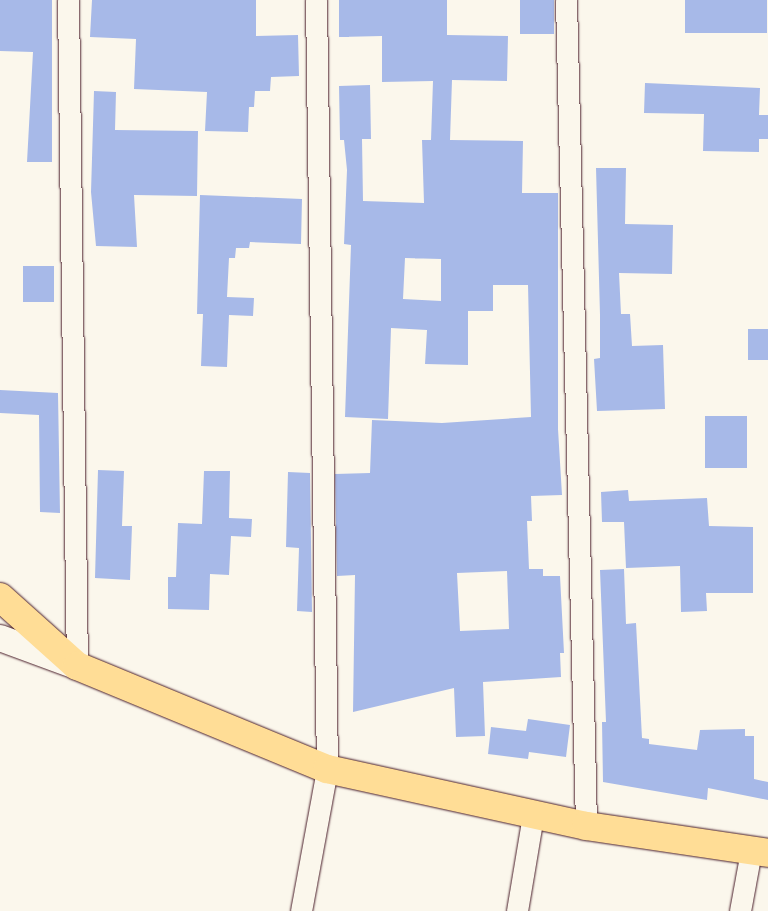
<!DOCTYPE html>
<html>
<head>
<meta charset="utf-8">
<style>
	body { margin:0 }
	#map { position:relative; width:768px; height:911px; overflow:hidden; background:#fbf7ec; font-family:"Patrick Hand",sans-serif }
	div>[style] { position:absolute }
	.building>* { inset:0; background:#a7b9e8; transform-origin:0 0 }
	.roads { filter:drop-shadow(0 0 1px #4a1f2b) drop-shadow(0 0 1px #4a1f2b) }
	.minor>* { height:21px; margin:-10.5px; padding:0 10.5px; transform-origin:10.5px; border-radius:10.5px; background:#fbf7ec }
	.tertiary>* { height:26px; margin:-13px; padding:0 13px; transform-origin:13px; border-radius:13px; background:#fbf7ec }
	.primary>* { height:28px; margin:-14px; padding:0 14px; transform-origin:14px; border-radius:14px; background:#ffdd96 }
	span { translate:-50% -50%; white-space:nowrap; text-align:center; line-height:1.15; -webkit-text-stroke:4px #fbf7ec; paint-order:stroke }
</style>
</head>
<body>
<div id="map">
	<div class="building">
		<div style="clip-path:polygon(0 0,52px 0,52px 162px,27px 162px,33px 52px,0 51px)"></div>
		<div style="clip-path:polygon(92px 0,256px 0,256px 36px,298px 35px,299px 76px,271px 77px,270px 91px,255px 91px,254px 107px,249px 107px,248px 132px,205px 131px,207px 92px,134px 89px,136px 39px,90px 37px)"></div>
		<div style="clip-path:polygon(evenodd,339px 0,447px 0,447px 35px,508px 36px,507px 81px,452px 80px,450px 140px,523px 141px,522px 193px,558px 193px,558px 429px,562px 495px,531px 496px,532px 521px,527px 521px,529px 569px,543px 569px,543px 576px,560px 576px,564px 653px,560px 653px,561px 677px,483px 682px,485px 736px,456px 737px,454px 688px,353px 712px,355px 575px,337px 576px,335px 474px,370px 473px,372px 420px,442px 423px,531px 417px,528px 285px,493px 285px,493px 311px,468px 311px,468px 365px,425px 364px,427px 330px,391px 328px,388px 419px,345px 417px,351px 245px,344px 244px,347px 170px,344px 140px,340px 140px,339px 86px,370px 85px,371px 139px,362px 139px,363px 201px,424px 203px,422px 140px,431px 140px,433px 81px,382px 82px,382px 36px,339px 37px,339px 0,405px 258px,441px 259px,441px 301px,403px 299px,405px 258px,339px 0,507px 571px,509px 629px,460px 631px,457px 573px,507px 571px)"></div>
		<div style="left:520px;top:0;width:34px;height:34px"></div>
		<div style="left:685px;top:0;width:82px;height:33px"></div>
		<div style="clip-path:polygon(645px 83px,760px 88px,759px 115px,768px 115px,768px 139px,759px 139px,759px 152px,703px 151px,704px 114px,644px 113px)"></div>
		<div style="clip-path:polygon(94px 91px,116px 92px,115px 130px,198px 131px,197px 196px,134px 195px,137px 247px,96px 246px,91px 192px)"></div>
		<div style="clip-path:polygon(596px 168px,626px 168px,625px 224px,673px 225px,672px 274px,619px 273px,621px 314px,630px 314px,632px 346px,663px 345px,665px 409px,597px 411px,594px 359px,600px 358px,600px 315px)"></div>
		<div style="clip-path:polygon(200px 195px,302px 199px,301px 244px,250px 242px,249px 248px,236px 248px,235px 258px,229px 258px,227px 297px,254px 298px,253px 316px,229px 315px,227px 367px,201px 366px,203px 314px,197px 314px)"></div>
		<div style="left:23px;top:266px;width:31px;height:36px"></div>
		<div style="left:748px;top:329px;width:20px;height:31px"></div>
		<div style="clip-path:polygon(0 390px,58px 393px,60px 513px,40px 512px,39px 415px,0 413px)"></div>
		<div style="left:705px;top:416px;width:42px;height:52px"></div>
		<div style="clip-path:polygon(98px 470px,124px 471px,122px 526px,132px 526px,130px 580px,95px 578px)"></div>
		<div style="clip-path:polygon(204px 471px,230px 471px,229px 518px,252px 519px,251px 537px,231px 536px,229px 575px,210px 574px,209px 610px,168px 609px,168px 577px,176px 577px,178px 523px,202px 524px)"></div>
		<div style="clip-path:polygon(288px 472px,310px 473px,312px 612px,297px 611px,299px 548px,286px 547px)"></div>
		<div style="clip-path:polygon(628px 490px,629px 501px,707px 498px,709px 526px,753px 527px,753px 593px,706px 593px,707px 611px,681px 612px,680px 566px,626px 568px,624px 522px,602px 522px,601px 492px)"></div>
		<div style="clip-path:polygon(624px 569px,626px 624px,636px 623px,642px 738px,649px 739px,649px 744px,697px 750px,700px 730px,745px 729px,745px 736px,754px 736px,754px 779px,768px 782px,768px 800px,708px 788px,707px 800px,603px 782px,602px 722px,606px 722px,600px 570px)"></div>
		<div style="clip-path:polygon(528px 719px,570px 725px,566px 757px,529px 752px,528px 759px,488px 754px,491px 727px,526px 731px)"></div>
	</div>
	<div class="roads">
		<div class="minor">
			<div style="left:68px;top:0;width:666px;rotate:89.23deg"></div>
			<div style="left:566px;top:0;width:826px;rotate:88.61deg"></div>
			<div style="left:301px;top:911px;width:144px;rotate:-79.6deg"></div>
			<div style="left:327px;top:769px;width:769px;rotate:-90.82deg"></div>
			<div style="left:517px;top:911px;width:97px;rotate:-80.5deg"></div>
			<div style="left:740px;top:911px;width:61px;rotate:-79.6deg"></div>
		</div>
		<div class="tertiary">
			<div style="left:0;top:638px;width:81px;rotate:20.2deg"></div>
		</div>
		<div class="primary">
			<div style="left:0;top:597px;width:103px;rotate:41.9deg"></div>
			<div style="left:77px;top:666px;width:270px;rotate:22.4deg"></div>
			<div style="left:327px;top:769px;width:265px;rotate:12.4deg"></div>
			<div style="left:586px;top:826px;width:184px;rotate:8.4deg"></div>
		</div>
	</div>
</div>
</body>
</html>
